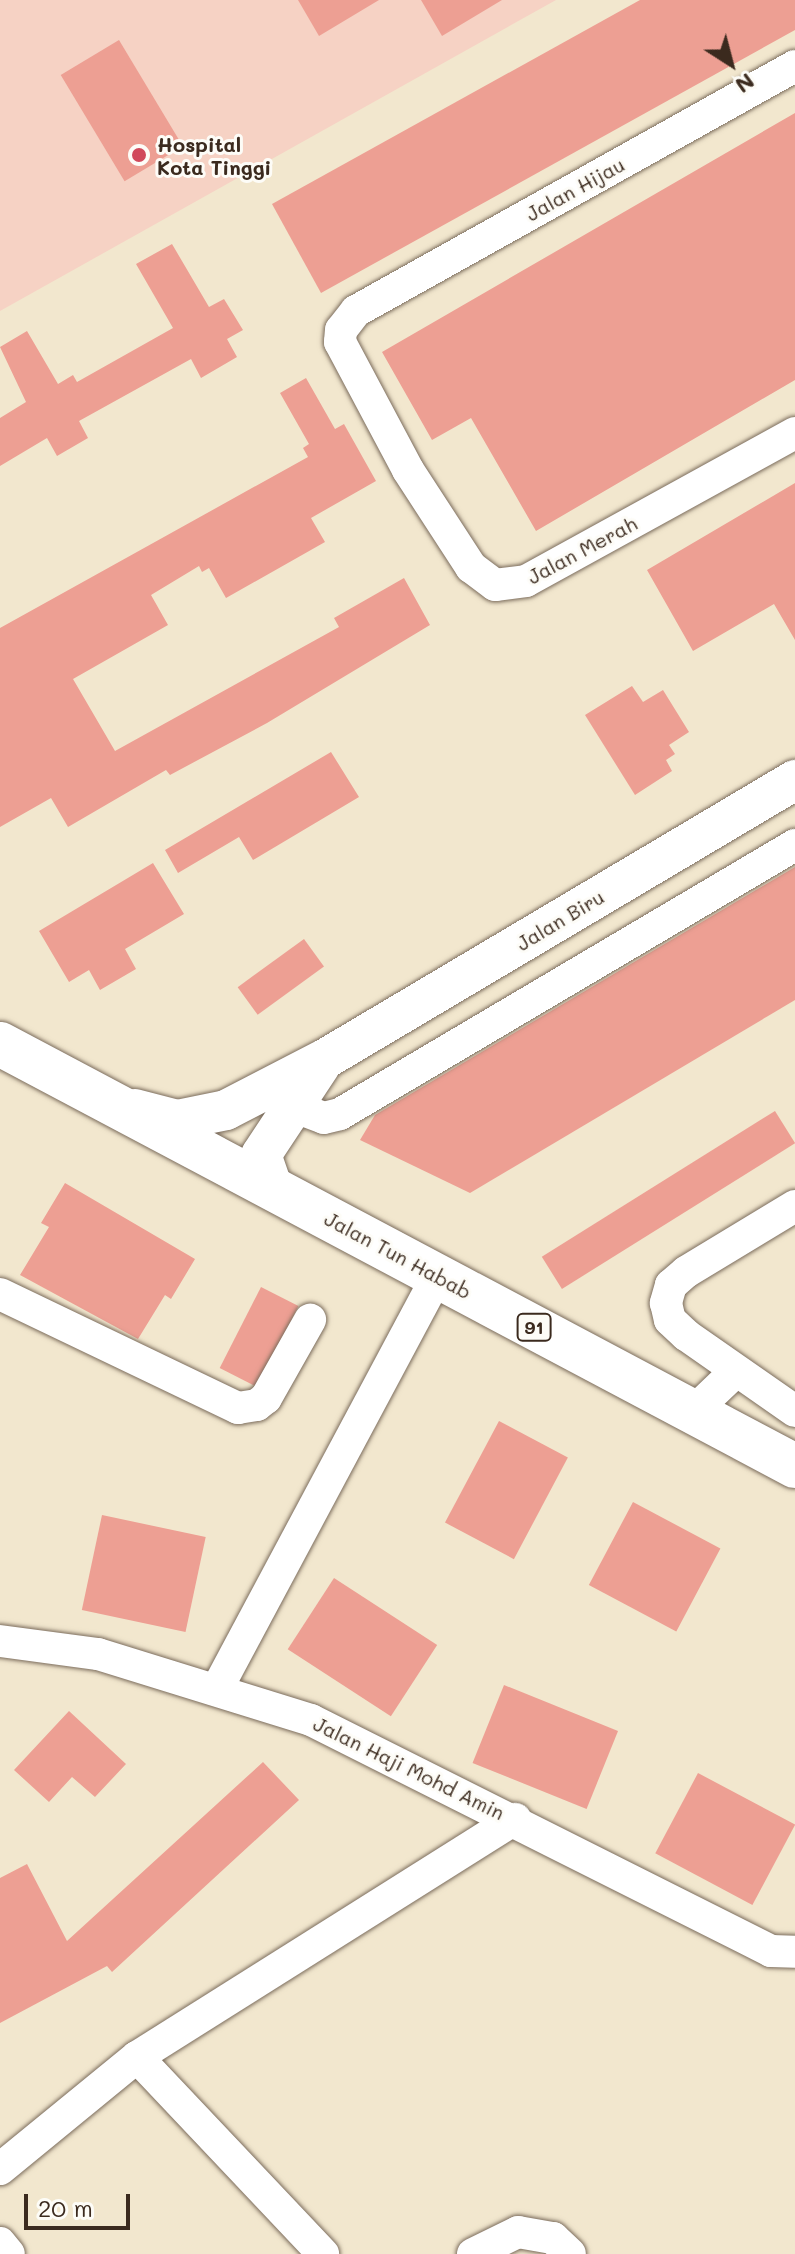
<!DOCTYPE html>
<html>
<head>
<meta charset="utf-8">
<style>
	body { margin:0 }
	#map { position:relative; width:795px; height:2254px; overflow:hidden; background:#f2e7ce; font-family:Mali,sans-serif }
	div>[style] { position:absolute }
	.built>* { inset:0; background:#f6d2c4 }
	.building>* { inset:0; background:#ed9f93; transform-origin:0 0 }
	.roads { filter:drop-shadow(0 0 2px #7b6c5c) drop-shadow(0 0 2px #7b6c5c) }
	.minor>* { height:32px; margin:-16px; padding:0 16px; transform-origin:16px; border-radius:16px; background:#fff }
	.tertiary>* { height:40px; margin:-20px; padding:0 20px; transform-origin:20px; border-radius:20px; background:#fff }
	.trunk>* { height:44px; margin:-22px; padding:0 22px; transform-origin:22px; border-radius:22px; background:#fff }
	.dots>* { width:22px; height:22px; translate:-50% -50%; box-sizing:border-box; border:4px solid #fdfcf7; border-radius:50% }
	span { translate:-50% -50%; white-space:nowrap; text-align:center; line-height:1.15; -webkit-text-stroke:6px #fdfcf7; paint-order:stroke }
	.shield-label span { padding:2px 6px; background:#fdfcf7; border:2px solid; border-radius:6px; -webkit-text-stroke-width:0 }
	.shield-label { font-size:18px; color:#3b2a1e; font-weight:700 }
	.poi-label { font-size:20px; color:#3b2a1e; font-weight:700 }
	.left { translate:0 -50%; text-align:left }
	.street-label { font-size:20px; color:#3b2a1e }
	.north { position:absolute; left:691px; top:24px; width:80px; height:80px; -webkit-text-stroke:6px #fdfcf7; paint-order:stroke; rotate:144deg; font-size:22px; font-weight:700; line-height:32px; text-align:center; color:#3b2a1e }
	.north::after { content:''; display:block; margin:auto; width:28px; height:36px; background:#3b2a1e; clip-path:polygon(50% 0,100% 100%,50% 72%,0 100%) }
	.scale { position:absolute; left:24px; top:2194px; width:106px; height:36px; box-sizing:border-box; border:4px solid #3b2a1e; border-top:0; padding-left:10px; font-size:24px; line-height:28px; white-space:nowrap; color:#3b2a1e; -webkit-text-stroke:6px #fdfcf7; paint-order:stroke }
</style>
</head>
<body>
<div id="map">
	<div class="built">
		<div style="clip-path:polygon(0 0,556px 0,0 311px)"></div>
	</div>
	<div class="building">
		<div style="clip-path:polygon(298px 0,379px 0,319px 36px)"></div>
		<div style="clip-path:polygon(421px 0,502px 0,442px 36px)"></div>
		<div style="clip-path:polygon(640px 0,795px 0,795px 30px,321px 293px,272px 204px)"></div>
		<div style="left:119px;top:40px;width:124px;height:68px;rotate:59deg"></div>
		<div style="clip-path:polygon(795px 113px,795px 380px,536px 531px,471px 418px,432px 440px,382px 352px)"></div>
		<div style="clip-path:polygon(172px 244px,209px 307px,224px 299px,243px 330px,227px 339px,237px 357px,201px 378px,191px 359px,79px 421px,88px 438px,57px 456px,47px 438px,0 466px,0 418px,26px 402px,0 347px,27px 331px,58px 384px,73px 375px,77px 382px,173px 328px,136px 264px)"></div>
		<div style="clip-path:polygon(306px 378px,335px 429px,344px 424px,376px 481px,311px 518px,325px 542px,226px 598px,209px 568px,202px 572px,199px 566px,151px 595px,168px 625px,73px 679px,115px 751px,339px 627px,334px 618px,404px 578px,430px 625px,267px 723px,170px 775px,166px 770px,68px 827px,51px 798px,0 827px,0 628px,308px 457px,303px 448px,309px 444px,280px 393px)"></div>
		<div style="clip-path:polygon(795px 483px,795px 640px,774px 604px,693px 651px,647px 570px)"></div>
		<div style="clip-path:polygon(632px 686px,643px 702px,663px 690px,689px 732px,669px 745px,675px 754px,666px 760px,672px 771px,635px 795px,585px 715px)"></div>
		<div style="clip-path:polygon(331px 752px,359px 797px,253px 860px,239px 837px,178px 873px,165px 850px)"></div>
		<div style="clip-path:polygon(153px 863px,184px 914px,125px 949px,136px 969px,100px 990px,89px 970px,69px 982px,39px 931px)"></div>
		<div style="clip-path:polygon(795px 867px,795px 1000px,470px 1193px,360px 1140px,375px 1115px)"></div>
		<div style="left:304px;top:939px;width:34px;height:82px;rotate:54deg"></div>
		<div style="left:775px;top:1111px;width:38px;height:275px;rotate:58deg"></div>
		<div style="clip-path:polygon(65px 1183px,195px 1259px,171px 1299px,165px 1295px,138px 1339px,20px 1275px,49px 1227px,41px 1223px)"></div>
		<div style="left:261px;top:1287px;width:42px;height:91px;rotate:27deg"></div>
		<div style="left:499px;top:1421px;width:78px;height:115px;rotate:28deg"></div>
		<div style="left:633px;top:1502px;width:99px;height:94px;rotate:28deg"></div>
		<div style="left:102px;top:1515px;width:106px;height:97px;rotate:12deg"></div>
		<div style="left:334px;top:1578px;width:123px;height:85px;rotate:33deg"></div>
		<div style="left:504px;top:1685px;width:123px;height:84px;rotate:22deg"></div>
		<div style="clip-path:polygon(69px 1711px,126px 1764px,95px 1797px,72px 1777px,49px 1802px,14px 1770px)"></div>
		<div style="clip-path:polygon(263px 1762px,299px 1800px,112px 1972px,107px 1966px,0 2023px,0 1878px,27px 1864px,67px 1941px)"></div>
		<div style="left:698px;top:1773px;width:110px;height:91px;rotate:28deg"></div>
	</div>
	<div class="roads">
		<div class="minor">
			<div style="left:795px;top:66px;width:503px;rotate:150.83deg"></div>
			<div style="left:356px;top:311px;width:24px;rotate:128deg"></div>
			<div style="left:341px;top:330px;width:12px;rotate:95deg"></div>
			<div style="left:340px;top:342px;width:145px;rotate:62deg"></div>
			<div style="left:408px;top:470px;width:116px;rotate:57deg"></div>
			<div style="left:471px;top:567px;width:30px;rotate:37deg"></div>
			<div style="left:495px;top:585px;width:31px;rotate:-7deg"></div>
			<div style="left:526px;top:581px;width:307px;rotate:-28.8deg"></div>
			<div style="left:290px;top:1105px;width:36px;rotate:21deg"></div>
			<div style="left:324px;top:1118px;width:16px;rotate:-14deg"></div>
			<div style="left:340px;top:1114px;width:529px;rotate:-30.59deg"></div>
			<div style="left:795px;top:1206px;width:127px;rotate:148.8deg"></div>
			<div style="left:686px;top:1272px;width:20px;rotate:139deg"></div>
			<div style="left:671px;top:1285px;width:19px;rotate:106deg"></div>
			<div style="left:666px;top:1303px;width:17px;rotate:77deg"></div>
			<div style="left:670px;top:1320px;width:22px;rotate:43deg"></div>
			<div style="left:686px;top:1335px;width:133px;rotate:34.9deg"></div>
			<div style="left:0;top:1294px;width:264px;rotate:25.6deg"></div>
			<div style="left:238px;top:1408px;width:19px;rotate:-9deg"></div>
			<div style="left:257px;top:1405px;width:11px;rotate:-38deg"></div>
			<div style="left:266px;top:1398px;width:90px;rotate:-60.6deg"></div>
			<div style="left:693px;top:1412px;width:57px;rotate:-43.6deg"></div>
			<div style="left:0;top:1641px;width:99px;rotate:7.6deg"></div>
			<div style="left:98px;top:1654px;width:223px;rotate:17.2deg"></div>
			<div style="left:311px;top:1720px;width:515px;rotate:26.66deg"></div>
			<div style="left:771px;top:1951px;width:24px;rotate:2deg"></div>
			<div style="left:218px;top:1687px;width:466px;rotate:-61.9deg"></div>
			<div style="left:137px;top:2057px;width:271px;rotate:46.6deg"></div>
			<div style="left:0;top:2169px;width:177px;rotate:-39.3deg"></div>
			<div style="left:137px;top:2057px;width:447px;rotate:-32.2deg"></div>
			<div style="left:0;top:2243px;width:14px;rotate:51deg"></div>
			<div style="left:473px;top:2254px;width:50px;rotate:-26.1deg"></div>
			<div style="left:518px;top:2232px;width:36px;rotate:10deg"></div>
			<div style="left:553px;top:2238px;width:23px;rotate:43deg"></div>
		</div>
		<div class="tertiary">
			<div style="left:135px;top:1109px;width:43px;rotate:14.7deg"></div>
			<div style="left:177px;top:1120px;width:50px;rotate:-11.5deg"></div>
			<div style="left:226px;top:1110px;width:111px;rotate:-27.3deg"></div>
			<div style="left:325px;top:1059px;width:547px;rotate:-30.69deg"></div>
			<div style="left:273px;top:1189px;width:36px;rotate:-109deg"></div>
			<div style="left:261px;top:1155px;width:107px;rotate:-56.5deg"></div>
		</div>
		<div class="trunk">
			<div style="left:0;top:1044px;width:900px;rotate:27.96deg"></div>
		</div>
	</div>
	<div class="dots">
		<div style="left:139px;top:155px;background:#d1495b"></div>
	</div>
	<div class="shield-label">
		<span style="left:534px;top:1327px">91</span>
	</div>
	<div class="poi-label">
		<span class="left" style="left:157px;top:156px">Hospital<br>Kota Tinggi</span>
	</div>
	<div class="street-label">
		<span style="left:575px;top:189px;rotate:-29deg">Jalan Hijau</span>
		<span style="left:582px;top:550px;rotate:-28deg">Jalan Merah</span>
		<span style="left:560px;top:920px;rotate:-31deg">Jalan Biru</span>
		<span style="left:398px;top:1255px;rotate:28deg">Jalan Tun Habab</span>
		<span style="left:409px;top:1768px;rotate:26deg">Jalan Haji Mohd Amin</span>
	</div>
	<div class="north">N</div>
	<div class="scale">20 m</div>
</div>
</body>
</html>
